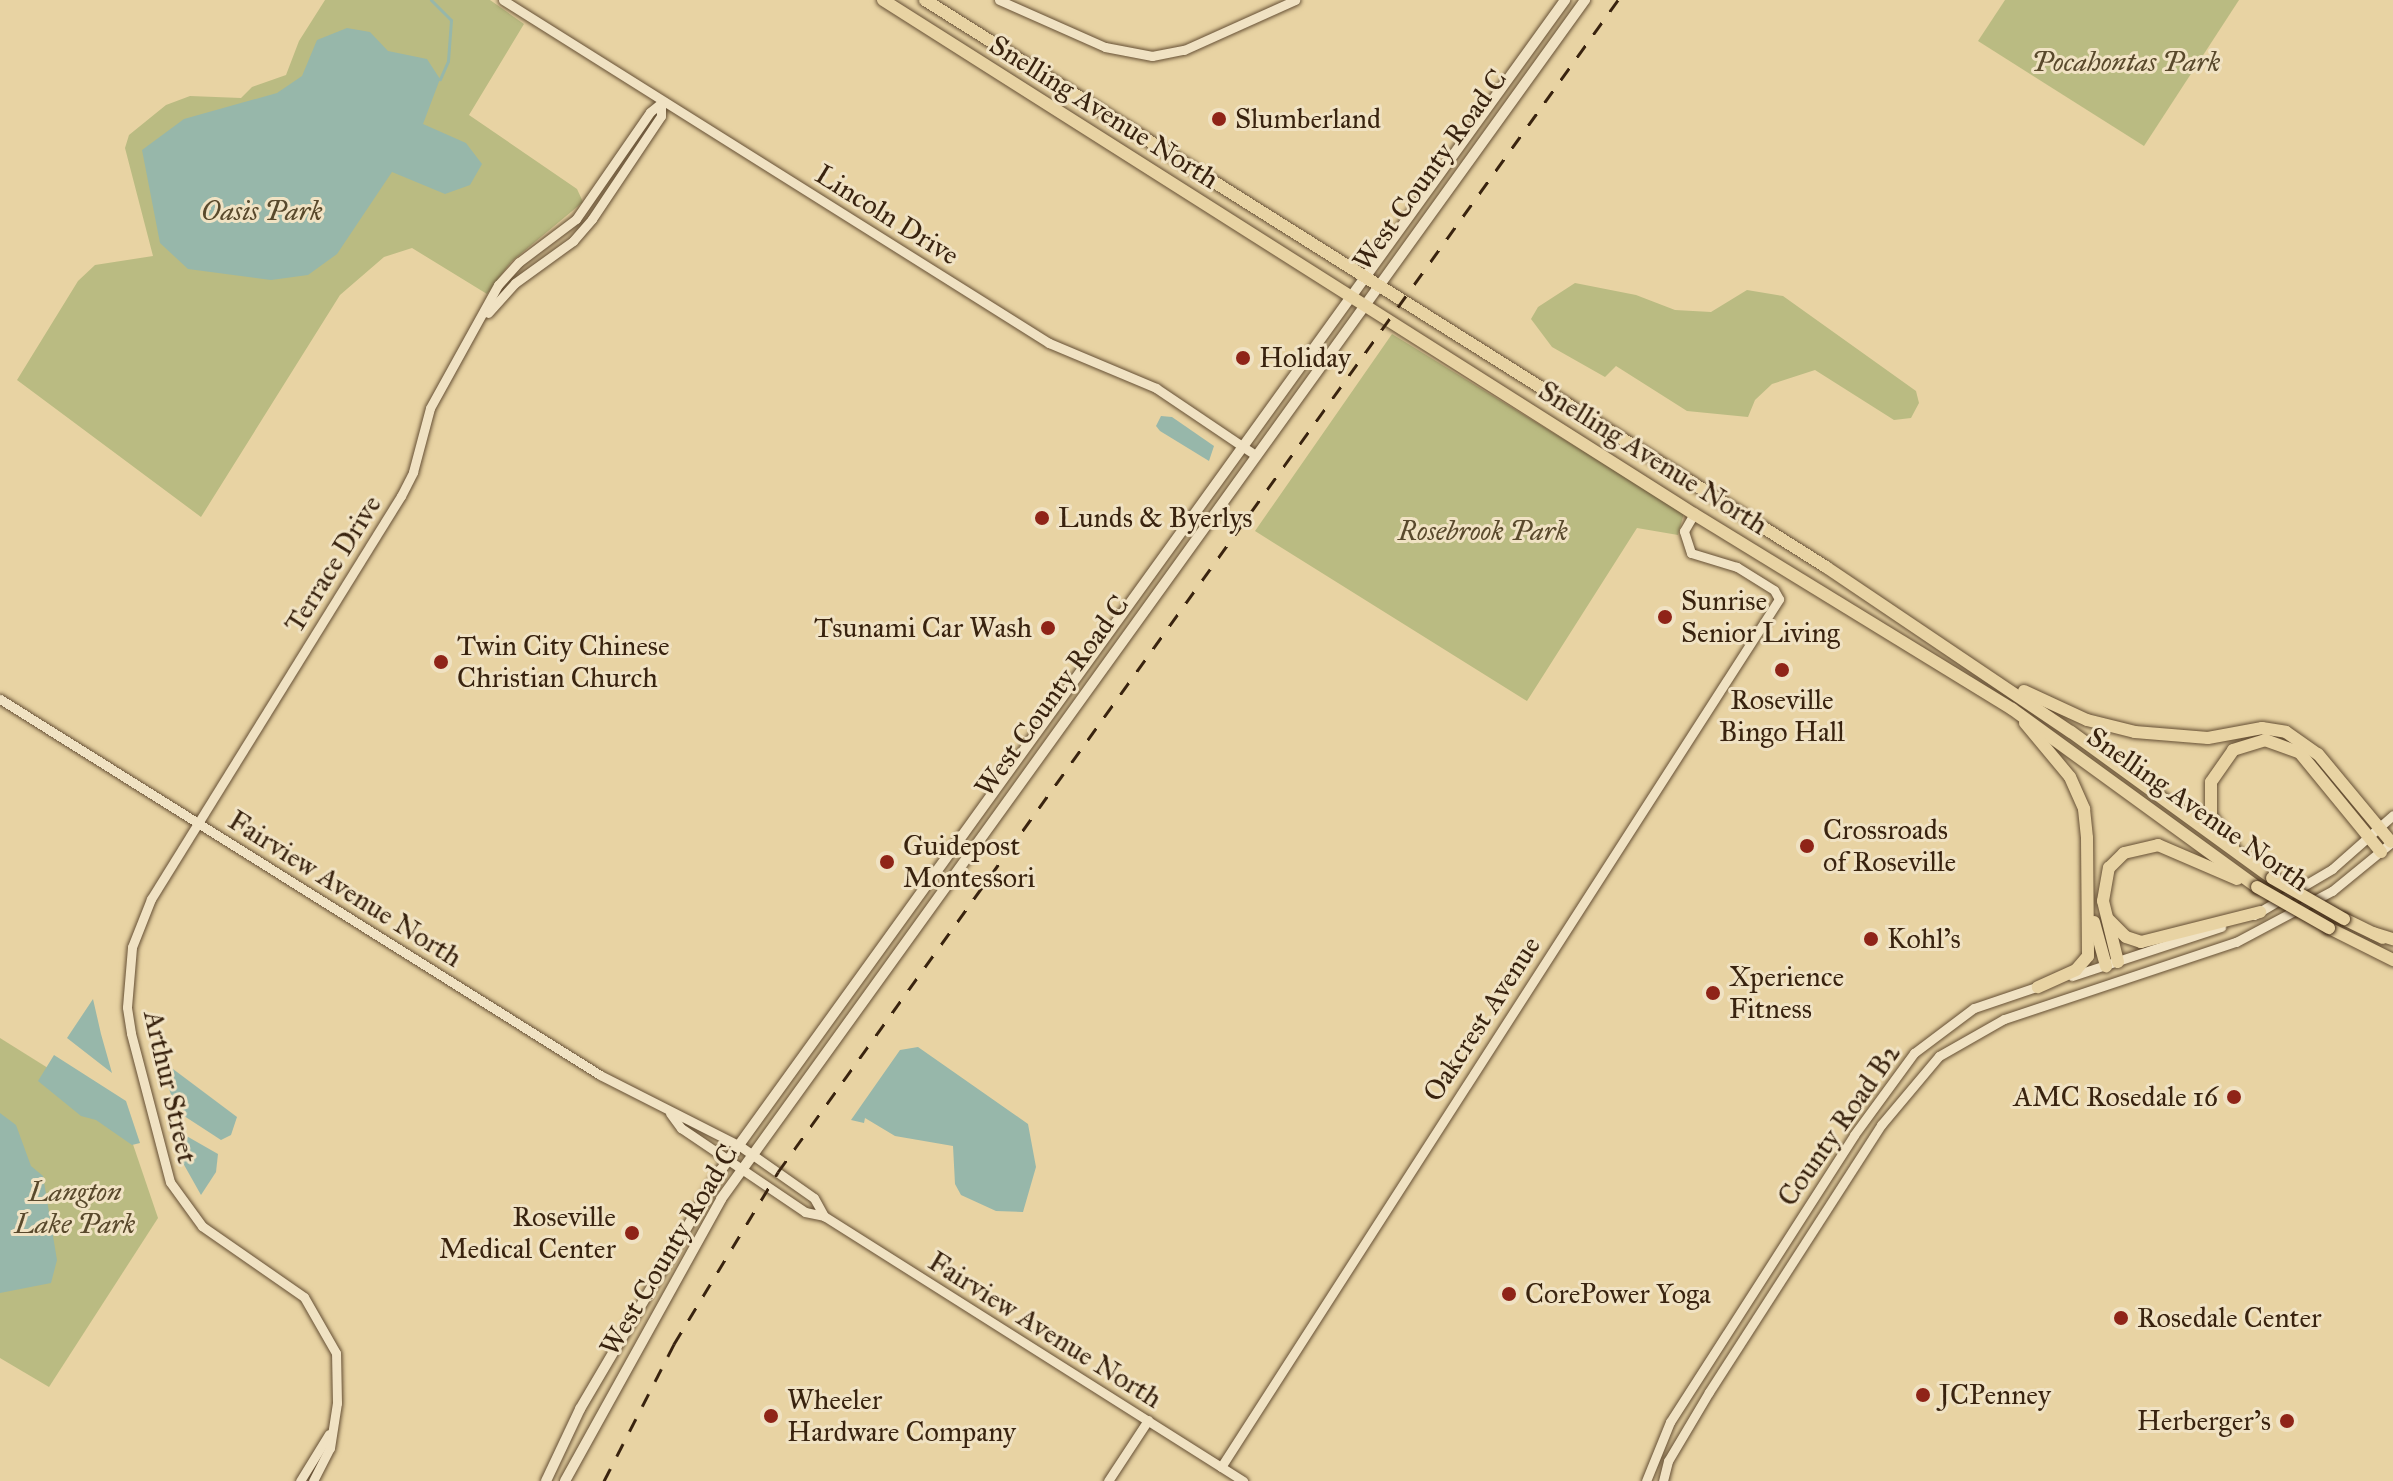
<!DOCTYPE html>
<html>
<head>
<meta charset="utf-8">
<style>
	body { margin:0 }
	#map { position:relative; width:2393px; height:1481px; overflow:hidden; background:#e8d3a3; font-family:"IM FELL Great Primer",serif }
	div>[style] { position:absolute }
	.green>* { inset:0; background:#babb82 }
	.water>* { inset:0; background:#97b7aa }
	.stream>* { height:3px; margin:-1.5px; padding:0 1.5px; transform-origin:1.5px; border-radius:1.5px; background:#97b7aa }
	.roads { filter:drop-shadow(0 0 2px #654f34) drop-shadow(0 0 2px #654f34) }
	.tertiary>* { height:9px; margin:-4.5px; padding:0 4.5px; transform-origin:4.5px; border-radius:4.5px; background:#f0e2c3 }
	.secondary>* { height:10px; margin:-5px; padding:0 5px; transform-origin:5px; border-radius:5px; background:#f0e2c3 }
	.trunk>* { height:12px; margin:-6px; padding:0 6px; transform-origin:6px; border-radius:6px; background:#e8d3a3 }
	.motorway>* { height:12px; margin:-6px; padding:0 6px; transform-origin:6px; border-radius:6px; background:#e8d3a3 }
	.rail>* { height:3px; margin-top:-1.5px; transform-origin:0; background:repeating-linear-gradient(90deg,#39230f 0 14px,transparent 0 28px) }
	.bridges { filter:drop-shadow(0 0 2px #39230f) drop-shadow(0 0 2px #39230f) }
	.trunk-bridge>* { height:12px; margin:-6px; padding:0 6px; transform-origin:6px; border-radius:6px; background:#e8d3a3 }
	.dots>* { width:22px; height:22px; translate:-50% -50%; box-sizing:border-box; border:4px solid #f0e2c3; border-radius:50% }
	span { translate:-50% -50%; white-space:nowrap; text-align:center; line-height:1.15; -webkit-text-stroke:6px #f0e2c3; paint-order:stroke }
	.park-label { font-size:28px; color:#59492c; font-style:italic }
	.street-label { font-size:28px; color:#39230f }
	.poi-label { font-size:28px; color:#39230f }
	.left { translate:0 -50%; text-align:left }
	.right { translate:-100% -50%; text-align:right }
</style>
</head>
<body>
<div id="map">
	<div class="green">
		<div style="clip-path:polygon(325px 0,490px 0,524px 24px,469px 115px,577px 189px,583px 202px,511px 262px,487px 294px,412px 248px,384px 257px,340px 295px,201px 517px,17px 380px,78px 281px,95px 265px,153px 256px,125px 148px,129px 135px,166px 105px,190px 96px,241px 98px,252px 87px,286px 75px,299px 41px)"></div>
		<div style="clip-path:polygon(2005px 0,2239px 0,2144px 146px,1978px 41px)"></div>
		<div style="clip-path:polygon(1575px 283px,1636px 295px,1675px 310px,1711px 312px,1747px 290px,1783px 296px,1916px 391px,1919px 403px,1911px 418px,1894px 420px,1815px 370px,1772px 384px,1755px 400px,1748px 417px,1687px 411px,1616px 366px,1605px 377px,1552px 347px,1531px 319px,1538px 307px)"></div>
		<div style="clip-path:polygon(1392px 334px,1684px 513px,1678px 535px,1637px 528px,1527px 701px,1255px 531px)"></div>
		<div style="clip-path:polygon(0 1038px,123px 1115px,158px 1218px,49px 1387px,0 1358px)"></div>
	</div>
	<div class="water">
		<div style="clip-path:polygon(347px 28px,370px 32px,388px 51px,427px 59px,440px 79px,423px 124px,466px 143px,482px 164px,470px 185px,445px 194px,392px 172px,337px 254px,308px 275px,271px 280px,188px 269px,160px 243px,142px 150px,184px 119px,277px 93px,302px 76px,317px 40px)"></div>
		<div style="clip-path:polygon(1161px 416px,1172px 417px,1214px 446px,1209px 461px,1160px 431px,1156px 426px)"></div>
		<div style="clip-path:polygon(93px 999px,101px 1034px,112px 1073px,67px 1038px)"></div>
		<div style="clip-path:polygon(918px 1047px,1028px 1124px,1036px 1167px,1023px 1212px,996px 1211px,961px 1195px,955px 1184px,953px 1146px,895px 1136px,865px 1118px,864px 1123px,851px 1120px,900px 1050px)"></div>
		<div style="clip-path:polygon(54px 1055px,126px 1101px,140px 1143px,132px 1145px,96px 1120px,81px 1116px,38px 1081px)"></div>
		<div style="clip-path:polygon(169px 1066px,237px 1117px,231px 1135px,221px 1140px,178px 1112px,165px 1079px)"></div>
		<div style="clip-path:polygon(0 1113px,16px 1125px,31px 1166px,43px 1176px,57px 1260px,51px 1283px,0 1293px)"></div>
		<div style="clip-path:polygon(183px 1134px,218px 1154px,216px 1172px,201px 1195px,174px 1147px)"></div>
	</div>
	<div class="stream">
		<div style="left:431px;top:0;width:28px;rotate:45deg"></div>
		<div style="left:451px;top:20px;width:41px;rotate:94.2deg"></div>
		<div style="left:448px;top:61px;width:20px;rotate:114deg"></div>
	</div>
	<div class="roads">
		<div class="tertiary">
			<div style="left:503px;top:0;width:645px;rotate:32.14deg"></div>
			<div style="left:1049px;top:343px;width:116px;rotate:22.8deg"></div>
			<div style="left:1156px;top:388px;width:118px;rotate:34deg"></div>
			<div style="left:999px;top:0;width:116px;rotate:23.9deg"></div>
			<div style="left:1105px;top:47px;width:48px;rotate:10.8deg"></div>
			<div style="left:1152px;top:56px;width:33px;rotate:-11deg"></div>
			<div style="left:1184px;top:50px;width:122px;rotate:-24.2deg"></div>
			<div style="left:488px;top:313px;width:40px;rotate:-48deg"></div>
			<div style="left:515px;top:283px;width:72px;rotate:-35.9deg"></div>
			<div style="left:573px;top:241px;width:29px;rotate:-49deg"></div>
			<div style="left:592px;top:219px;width:124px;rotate:-56.2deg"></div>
			<div style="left:661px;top:116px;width:13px;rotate:-90deg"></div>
			<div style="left:0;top:699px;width:708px;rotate:32.07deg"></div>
			<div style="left:600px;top:1075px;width:157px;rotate:26.9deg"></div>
			<div style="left:740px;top:1146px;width:90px;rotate:35.1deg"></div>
			<div style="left:814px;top:1198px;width:21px;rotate:61deg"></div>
			<div style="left:2254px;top:915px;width:91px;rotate:-30.5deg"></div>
			<div style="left:2332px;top:869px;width:81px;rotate:-41.5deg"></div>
			<div style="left:2072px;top:976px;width:157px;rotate:-18.2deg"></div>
			<div style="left:670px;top:1113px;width:19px;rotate:54deg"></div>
			<div style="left:681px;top:1128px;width:150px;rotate:34.1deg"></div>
			<div style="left:805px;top:1212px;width:19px;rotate:12deg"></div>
			<div style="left:824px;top:1216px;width:496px;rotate:32.3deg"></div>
			<div style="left:1221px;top:1467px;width:1032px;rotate:-57.26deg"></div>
			<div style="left:1779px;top:599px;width:10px;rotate:-119deg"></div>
			<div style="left:1774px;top:590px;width:44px;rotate:-148.1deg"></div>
			<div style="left:1737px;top:567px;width:48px;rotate:-163.1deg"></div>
			<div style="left:1691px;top:553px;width:23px;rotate:-108deg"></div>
			<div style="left:1684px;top:531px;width:20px;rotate:-60deg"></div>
			<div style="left:300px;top:1481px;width:55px;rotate:-58.3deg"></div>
			<div style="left:313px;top:1481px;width:37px;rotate:-63deg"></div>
			<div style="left:330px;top:1448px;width:46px;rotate:-81.2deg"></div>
			<div style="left:337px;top:1403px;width:50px;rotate:-91.1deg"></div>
			<div style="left:336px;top:1353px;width:64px;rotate:-119.7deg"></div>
			<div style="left:304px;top:1297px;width:124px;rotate:-145.2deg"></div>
			<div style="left:202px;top:1226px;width:54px;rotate:-126deg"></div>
			<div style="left:170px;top:1182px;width:154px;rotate:-104.7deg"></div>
			<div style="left:131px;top:1033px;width:26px;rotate:-99deg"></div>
			<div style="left:127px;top:1007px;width:60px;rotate:-85.2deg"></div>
			<div style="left:132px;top:947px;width:52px;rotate:-68.4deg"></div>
			<div style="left:151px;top:899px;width:474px;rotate:-58.2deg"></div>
			<div style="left:401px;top:496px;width:27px;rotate:-63deg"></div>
			<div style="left:413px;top:472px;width:66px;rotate:-75.1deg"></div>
			<div style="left:430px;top:408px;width:141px;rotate:-61.1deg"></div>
			<div style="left:498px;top:285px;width:31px;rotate:-48deg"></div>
			<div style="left:519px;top:262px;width:71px;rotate:-37deg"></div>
			<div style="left:576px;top:219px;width:130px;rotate:-55.3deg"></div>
			<div style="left:650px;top:112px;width:14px;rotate:-39deg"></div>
			<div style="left:1108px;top:1481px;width:73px;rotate:-56.7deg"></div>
			<div style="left:1646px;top:1481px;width:64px;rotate:-67.9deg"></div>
			<div style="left:1670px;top:1422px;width:341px;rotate:-57.3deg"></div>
			<div style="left:1854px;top:1135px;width:102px;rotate:-53.8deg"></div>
			<div style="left:1914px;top:1053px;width:75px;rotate:-36.9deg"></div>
			<div style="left:1974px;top:1008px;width:72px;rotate:-18.7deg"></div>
			<div style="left:1663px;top:1481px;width:21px;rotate:-76deg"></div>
			<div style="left:1668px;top:1461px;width:80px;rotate:-59.3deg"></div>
			<div style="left:1709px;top:1392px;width:318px;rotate:-57.2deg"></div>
			<div style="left:1881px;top:1125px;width:90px;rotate:-50deg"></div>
			<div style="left:1939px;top:1056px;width:75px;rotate:-29.6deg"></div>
			<div style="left:2004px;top:1019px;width:244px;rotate:-18.4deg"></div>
			<div style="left:2236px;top:942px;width:109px;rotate:-28deg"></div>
			<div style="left:2332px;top:891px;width:79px;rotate:-39.3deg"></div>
		</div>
		<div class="secondary">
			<div style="left:546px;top:1481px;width:80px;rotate:-64.7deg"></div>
			<div style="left:580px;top:1409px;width:277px;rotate:-59.5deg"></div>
			<div style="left:721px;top:1170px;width:1443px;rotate:-54.19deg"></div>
			<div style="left:565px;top:1481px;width:322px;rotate:-61deg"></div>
			<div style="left:721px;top:1199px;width:1478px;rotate:-54.22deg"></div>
		</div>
		<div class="trunk">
			<div style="left:883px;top:0;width:960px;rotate:32.37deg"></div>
			<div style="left:1694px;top:514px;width:373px;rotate:31.5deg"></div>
			<div style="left:2012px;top:709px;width:303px;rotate:36deg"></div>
			<div style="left:925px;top:0;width:1065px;rotate:32.18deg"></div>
			<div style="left:1826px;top:567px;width:295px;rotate:34deg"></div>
			<div style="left:2071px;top:732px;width:248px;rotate:36deg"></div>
			<div style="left:2024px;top:691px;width:69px;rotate:24.7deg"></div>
			<div style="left:2087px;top:720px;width:49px;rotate:14deg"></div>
			<div style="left:2135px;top:732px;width:73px;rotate:4.7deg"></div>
			<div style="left:2208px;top:738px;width:55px;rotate:-10.5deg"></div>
			<div style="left:2262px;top:728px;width:24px;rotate:9deg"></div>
			<div style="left:2286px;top:732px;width:39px;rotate:35deg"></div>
			<div style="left:2318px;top:754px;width:114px;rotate:50.3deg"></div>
			<div style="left:2025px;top:723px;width:70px;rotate:50.2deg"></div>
			<div style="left:2070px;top:777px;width:35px;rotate:66deg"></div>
			<div style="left:2084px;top:809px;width:29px;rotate:84deg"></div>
			<div style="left:2087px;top:838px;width:118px;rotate:89.5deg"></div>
			<div style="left:2088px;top:956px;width:18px;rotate:131deg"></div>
			<div style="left:2076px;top:970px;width:42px;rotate:155.9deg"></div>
			<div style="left:2233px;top:846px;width:37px;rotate:-126deg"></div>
			<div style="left:2211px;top:816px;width:34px;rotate:-90deg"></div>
			<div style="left:2211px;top:782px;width:39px;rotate:-55deg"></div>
			<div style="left:2233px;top:750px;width:34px;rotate:-17deg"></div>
			<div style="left:2265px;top:740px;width:37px;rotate:20deg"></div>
			<div style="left:2300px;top:753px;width:128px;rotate:50.7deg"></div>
			<div style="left:2108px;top:919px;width:25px;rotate:45deg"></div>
			<div style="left:2126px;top:937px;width:16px;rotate:18deg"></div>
			<div style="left:2141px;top:942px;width:123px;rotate:-14.1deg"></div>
			<div style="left:2344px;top:919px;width:43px;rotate:26deg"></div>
			<div style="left:2094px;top:922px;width:46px;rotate:74.7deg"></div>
			<div style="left:2329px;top:928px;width:72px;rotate:26.6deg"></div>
			<div style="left:2118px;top:962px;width:63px;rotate:-103.8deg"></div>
			<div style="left:2103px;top:901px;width:34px;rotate:-80deg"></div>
			<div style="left:2109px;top:868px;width:21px;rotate:-45deg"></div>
			<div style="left:2124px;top:853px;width:35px;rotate:-13deg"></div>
			<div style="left:2158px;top:845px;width:86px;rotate:23.3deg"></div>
		</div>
		<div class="motorway">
			<div style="left:2373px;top:933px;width:21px;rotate:17deg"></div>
		</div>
	</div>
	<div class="rail">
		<div style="left:604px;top:1481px;width:154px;rotate:-62.9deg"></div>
		<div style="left:674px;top:1344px;width:201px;rotate:-58.8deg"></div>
		<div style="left:778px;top:1172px;width:1442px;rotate:-54.37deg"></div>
	</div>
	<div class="bridges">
		<div class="trunk-bridge">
			<div style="left:2272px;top:878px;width:83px;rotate:29.7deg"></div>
			<div style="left:2257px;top:887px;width:83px;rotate:29.7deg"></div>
		</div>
	</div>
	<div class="dots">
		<div style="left:1219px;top:119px;background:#8f2418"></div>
		<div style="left:1243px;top:358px;background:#8f2418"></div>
		<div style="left:1042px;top:518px;background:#8f2418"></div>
		<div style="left:1665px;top:617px;background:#8f2418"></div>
		<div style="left:1048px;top:628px;background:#8f2418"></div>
		<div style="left:441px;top:662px;background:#8f2418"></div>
		<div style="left:1782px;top:670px;background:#8f2418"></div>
		<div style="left:1807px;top:846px;background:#8f2418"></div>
		<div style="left:887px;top:862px;background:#8f2418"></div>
		<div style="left:1871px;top:939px;background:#8f2418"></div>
		<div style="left:1713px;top:993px;background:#8f2418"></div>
		<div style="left:2234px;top:1097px;background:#8f2418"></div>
		<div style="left:632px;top:1233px;background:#8f2418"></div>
		<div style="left:1509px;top:1294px;background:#8f2418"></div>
		<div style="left:2121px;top:1318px;background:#8f2418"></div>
		<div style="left:1923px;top:1395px;background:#8f2418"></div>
		<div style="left:771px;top:1416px;background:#8f2418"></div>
		<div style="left:2287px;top:1421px;background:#8f2418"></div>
	</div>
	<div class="park-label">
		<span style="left:2126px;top:62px">Pocahontas Park</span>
		<span style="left:262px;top:211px">Oasis Park</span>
		<span style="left:1483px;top:531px">Rosebrook Park</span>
		<span style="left:75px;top:1208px">Langton<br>Lake Park</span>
	</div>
	<div class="street-label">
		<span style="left:1104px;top:112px;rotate:32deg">Snelling Avenue North</span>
		<span style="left:1430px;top:170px;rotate:-54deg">West County Road C</span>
		<span style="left:887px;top:215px;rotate:32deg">Lincoln Drive</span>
		<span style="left:1653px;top:458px;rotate:32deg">Snelling Avenue North</span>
		<span style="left:333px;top:564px;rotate:-58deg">Terrace Drive</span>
		<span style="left:1052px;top:696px;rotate:-54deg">West County Road C</span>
		<span style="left:2198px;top:809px;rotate:35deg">Snelling Avenue North</span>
		<span style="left:345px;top:889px;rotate:32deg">Fairview Avenue North</span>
		<span style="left:1482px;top:1019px;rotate:-57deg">Oakcrest Avenue</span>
		<span style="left:170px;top:1087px;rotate:77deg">Arthur Street</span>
		<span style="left:1839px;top:1125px;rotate:-55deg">County Road B2</span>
		<span style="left:669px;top:1250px;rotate:-59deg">West County Road C</span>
		<span style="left:1045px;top:1330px;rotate:32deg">Fairview Avenue North</span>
	</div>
	<div class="poi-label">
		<span class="left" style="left:1235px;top:119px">Slumberland</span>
		<span class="left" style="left:1259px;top:358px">Holiday</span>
		<span class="left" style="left:1058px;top:518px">Lunds &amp; Byerlys</span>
		<span class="left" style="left:1681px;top:617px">Sunrise<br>Senior Living</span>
		<span class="right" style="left:1032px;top:628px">Tsunami Car Wash</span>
		<span class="left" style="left:457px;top:662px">Twin City Chinese<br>Christian Church</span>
		<span style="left:1782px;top:716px">Roseville<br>Bingo Hall</span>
		<span class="left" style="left:1823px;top:846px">Crossroads<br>of Roseville</span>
		<span class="left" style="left:903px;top:862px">Guidepost<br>Montessori</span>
		<span class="left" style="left:1887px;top:939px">Kohl's</span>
		<span class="left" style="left:1729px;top:993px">Xperience<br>Fitness</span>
		<span class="right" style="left:2218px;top:1097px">AMC Rosedale 16</span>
		<span class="right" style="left:616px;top:1233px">Roseville<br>Medical Center</span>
		<span class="left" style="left:1525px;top:1294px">CorePower Yoga</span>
		<span class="left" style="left:2137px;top:1318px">Rosedale Center</span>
		<span class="left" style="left:1939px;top:1395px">JCPenney</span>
		<span class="left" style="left:787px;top:1416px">Wheeler<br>Hardware Company</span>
		<span class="right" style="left:2271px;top:1421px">Herberger's</span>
	</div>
</div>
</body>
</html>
